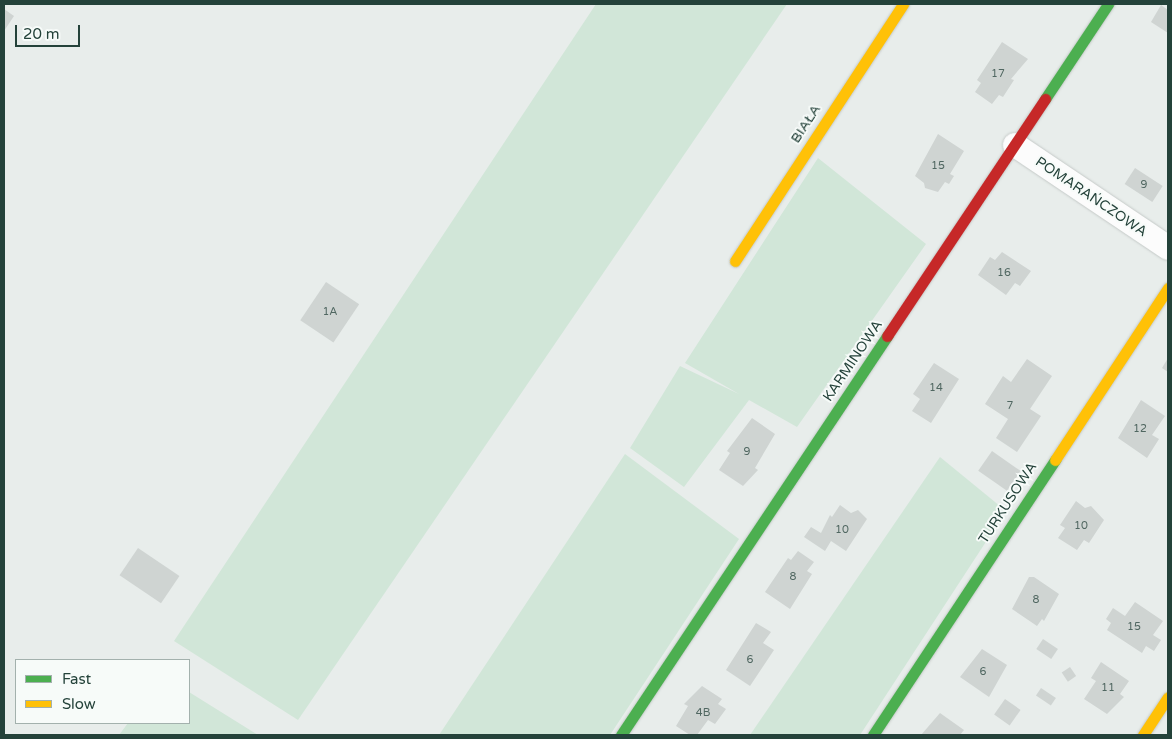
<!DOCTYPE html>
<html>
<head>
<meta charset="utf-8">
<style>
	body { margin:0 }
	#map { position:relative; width:1172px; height:739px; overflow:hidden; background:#e8edeb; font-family:"Varela Round",sans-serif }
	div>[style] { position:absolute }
	.green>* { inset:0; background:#d1e6d8 }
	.building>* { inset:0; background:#cfd4d2; transform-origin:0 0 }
	.roads { filter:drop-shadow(0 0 1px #c5cac8) drop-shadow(0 0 1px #c5cac8) }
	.street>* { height:24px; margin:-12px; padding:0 12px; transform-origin:12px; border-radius:12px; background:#fcfcfc }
	.fast>* { height:11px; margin:-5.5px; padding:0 5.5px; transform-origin:5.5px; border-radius:5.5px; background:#4caf50 }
	.slow>* { height:11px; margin:-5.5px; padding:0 5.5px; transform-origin:5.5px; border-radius:5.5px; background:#ffc107 }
	.jam>* { height:11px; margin:-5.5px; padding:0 5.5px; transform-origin:5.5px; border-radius:5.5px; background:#c62828 }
	span { translate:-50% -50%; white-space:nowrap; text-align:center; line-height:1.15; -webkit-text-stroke:4px #f7fbf9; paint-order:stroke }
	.number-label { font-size:11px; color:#506761 }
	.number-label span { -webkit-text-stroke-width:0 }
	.street-label { font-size:14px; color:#24423a }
	.frame { position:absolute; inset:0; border:5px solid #24423a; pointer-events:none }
	.legend { position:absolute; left:15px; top:659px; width:175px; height:65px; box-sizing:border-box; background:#f7fbf9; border:1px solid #a3b1ad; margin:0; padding:6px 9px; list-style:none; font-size:15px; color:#24423a }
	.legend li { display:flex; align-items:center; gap:10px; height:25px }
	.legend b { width:25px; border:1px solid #a3b1ad }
	.scale { position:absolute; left:15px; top:25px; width:65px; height:22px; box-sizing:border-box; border:2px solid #24423a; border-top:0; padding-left:6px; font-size:15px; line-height:18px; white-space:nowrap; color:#24423a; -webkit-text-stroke:4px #f7fbf9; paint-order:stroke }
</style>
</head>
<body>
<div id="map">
	<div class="green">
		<div style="clip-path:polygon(596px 4px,787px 4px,298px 720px,174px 641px)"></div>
		<div style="clip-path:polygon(818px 158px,926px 244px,797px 427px,749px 400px,684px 487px,630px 448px,680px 366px,739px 394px,685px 363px)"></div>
		<div style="clip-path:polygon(625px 454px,739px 539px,610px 735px,439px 735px)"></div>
		<div style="clip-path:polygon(940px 457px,1006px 511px,860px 735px,750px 735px)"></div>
		<div style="clip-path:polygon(189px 692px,258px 735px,119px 735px,128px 723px,189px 723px)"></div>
	</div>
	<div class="building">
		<div style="clip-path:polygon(1161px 5px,1168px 10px,1168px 33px,1151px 22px)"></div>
		<div style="clip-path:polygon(4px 9px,14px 16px,4px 31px)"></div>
		<div style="clip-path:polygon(1002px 42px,1028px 59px,1011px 79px,1014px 80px,1003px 97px,999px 95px,992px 104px,975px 92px,981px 83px,977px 80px)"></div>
		<div style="clip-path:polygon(938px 134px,964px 151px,950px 174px,954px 176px,949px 184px,945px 182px,938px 192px,925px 188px,924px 183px,915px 176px)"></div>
		<div style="left:1135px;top:168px;width:33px;height:19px;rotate:33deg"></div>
		<div style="clip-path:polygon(1002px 252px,1031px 271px,1020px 286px,1015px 283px,1006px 295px,978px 275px,990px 257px,995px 260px)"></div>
		<div style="left:326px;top:282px;width:40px;height:46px;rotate:34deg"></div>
		<div style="clip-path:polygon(1168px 358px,1168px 372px,1162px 368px)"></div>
		<div style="clip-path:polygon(1027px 359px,1052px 376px,1030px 409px,1041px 416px,1017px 452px,996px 438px,1008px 419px,985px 404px,1003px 376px,1011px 382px)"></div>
		<div style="clip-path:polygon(934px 363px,959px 379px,931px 423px,912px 411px,920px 399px,913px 394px)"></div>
		<div style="clip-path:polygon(1141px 400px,1165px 416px,1152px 435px,1159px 439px,1147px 458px,1118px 438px)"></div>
		<div style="clip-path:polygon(752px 418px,775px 434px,755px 468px,758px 470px,743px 486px,719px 470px,730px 453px,727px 451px)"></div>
		<div style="left:992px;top:451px;width:35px;height:24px;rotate:35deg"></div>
		<div style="clip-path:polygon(1076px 501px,1085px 508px,1091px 506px,1104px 520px,1089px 543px,1084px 540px,1077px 550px,1058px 538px,1065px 528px,1060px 525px)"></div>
		<div style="clip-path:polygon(840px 505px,851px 513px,858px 510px,867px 519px,846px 551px,831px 541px,825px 551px,804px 537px,811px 527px,821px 533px,830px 515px,832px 517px)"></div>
		<div style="left:138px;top:548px;width:50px;height:33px;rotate:34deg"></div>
		<div style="clip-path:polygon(798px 551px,814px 562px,807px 571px,812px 574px,790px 609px,765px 592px,788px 558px,791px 560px)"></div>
		<div style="clip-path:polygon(1029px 577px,1034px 577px,1059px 594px,1044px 621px,1042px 619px,1037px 626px,1012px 609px)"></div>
		<div style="clip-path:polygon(1135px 602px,1163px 621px,1153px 635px,1161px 640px,1154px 651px,1146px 646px,1142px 653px,1107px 630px,1111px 623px,1106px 619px,1113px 608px,1125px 616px)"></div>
		<div style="clip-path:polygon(756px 623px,771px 632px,763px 643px,774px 650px,750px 686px,726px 670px)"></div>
		<div style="left:1043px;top:639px;width:18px;height:12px;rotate:34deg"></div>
		<div style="clip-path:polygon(982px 649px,1007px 665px,989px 697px,960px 677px)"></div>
		<div style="clip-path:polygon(1101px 662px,1129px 681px,1120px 694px,1124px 697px,1107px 714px,1084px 699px,1096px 681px,1091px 678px)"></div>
		<div style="left:1070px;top:667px;width:11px;height:10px;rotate:56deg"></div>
		<div style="clip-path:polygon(702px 686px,722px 699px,718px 704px,726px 709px,715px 724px,708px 720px,697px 735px,690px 735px,676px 726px,688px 706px,684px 704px)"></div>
		<div style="left:1041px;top:688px;width:18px;height:9px;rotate:34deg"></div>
		<div style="left:1005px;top:699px;width:19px;height:19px;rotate:35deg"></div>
		<div style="clip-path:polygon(940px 713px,964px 730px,960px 735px,921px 735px)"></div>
	</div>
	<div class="roads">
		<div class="street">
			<div style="left:1015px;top:145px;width:184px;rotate:33.9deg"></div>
		</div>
		<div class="fast">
			<div style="left:1045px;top:99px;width:114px;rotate:-56.4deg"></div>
			<div style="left:621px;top:735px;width:480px;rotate:-56.3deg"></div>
			<div style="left:873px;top:735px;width:330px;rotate:-56.5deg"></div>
		</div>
		<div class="slow">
			<div style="left:735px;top:261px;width:307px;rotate:-56.8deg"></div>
			<div style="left:1055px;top:460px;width:206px;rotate:-56.7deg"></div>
			<div style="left:1143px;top:735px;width:45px;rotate:-56.7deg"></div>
		</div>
		<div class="jam">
			<div style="left:887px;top:336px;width:285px;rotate:-56.3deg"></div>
		</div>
	</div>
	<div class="number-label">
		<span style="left:998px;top:74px">17</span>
		<span style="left:938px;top:166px">15</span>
		<span style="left:1144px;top:185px">9</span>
		<span style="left:1004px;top:273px">16</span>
		<span style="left:330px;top:312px">1A</span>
		<span style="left:936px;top:388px">14</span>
		<span style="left:1010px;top:406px">7</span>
		<span style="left:1140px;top:429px">12</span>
		<span style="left:747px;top:452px">9</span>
		<span style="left:1081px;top:526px">10</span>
		<span style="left:842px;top:530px">10</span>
		<span style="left:793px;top:577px">8</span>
		<span style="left:1036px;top:600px">8</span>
		<span style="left:1134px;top:627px">15</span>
		<span style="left:750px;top:660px">6</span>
		<span style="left:983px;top:672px">6</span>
		<span style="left:1108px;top:688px">11</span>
		<span style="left:703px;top:713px">4B</span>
	</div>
	<div class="street-label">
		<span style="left:806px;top:124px;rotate:-57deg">BIAŁA</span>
		<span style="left:1091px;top:197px;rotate:34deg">POMARAŃCZOWA</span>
		<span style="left:853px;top:361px;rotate:-56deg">KARMINOWA</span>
		<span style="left:1008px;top:503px;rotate:-57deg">TURKUSOWA</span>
	</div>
	<div class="frame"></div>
	<ul class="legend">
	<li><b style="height:6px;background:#4caf50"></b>Fast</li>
	<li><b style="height:6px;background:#ffc107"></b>Slow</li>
	</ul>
	<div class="scale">20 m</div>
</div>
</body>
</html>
